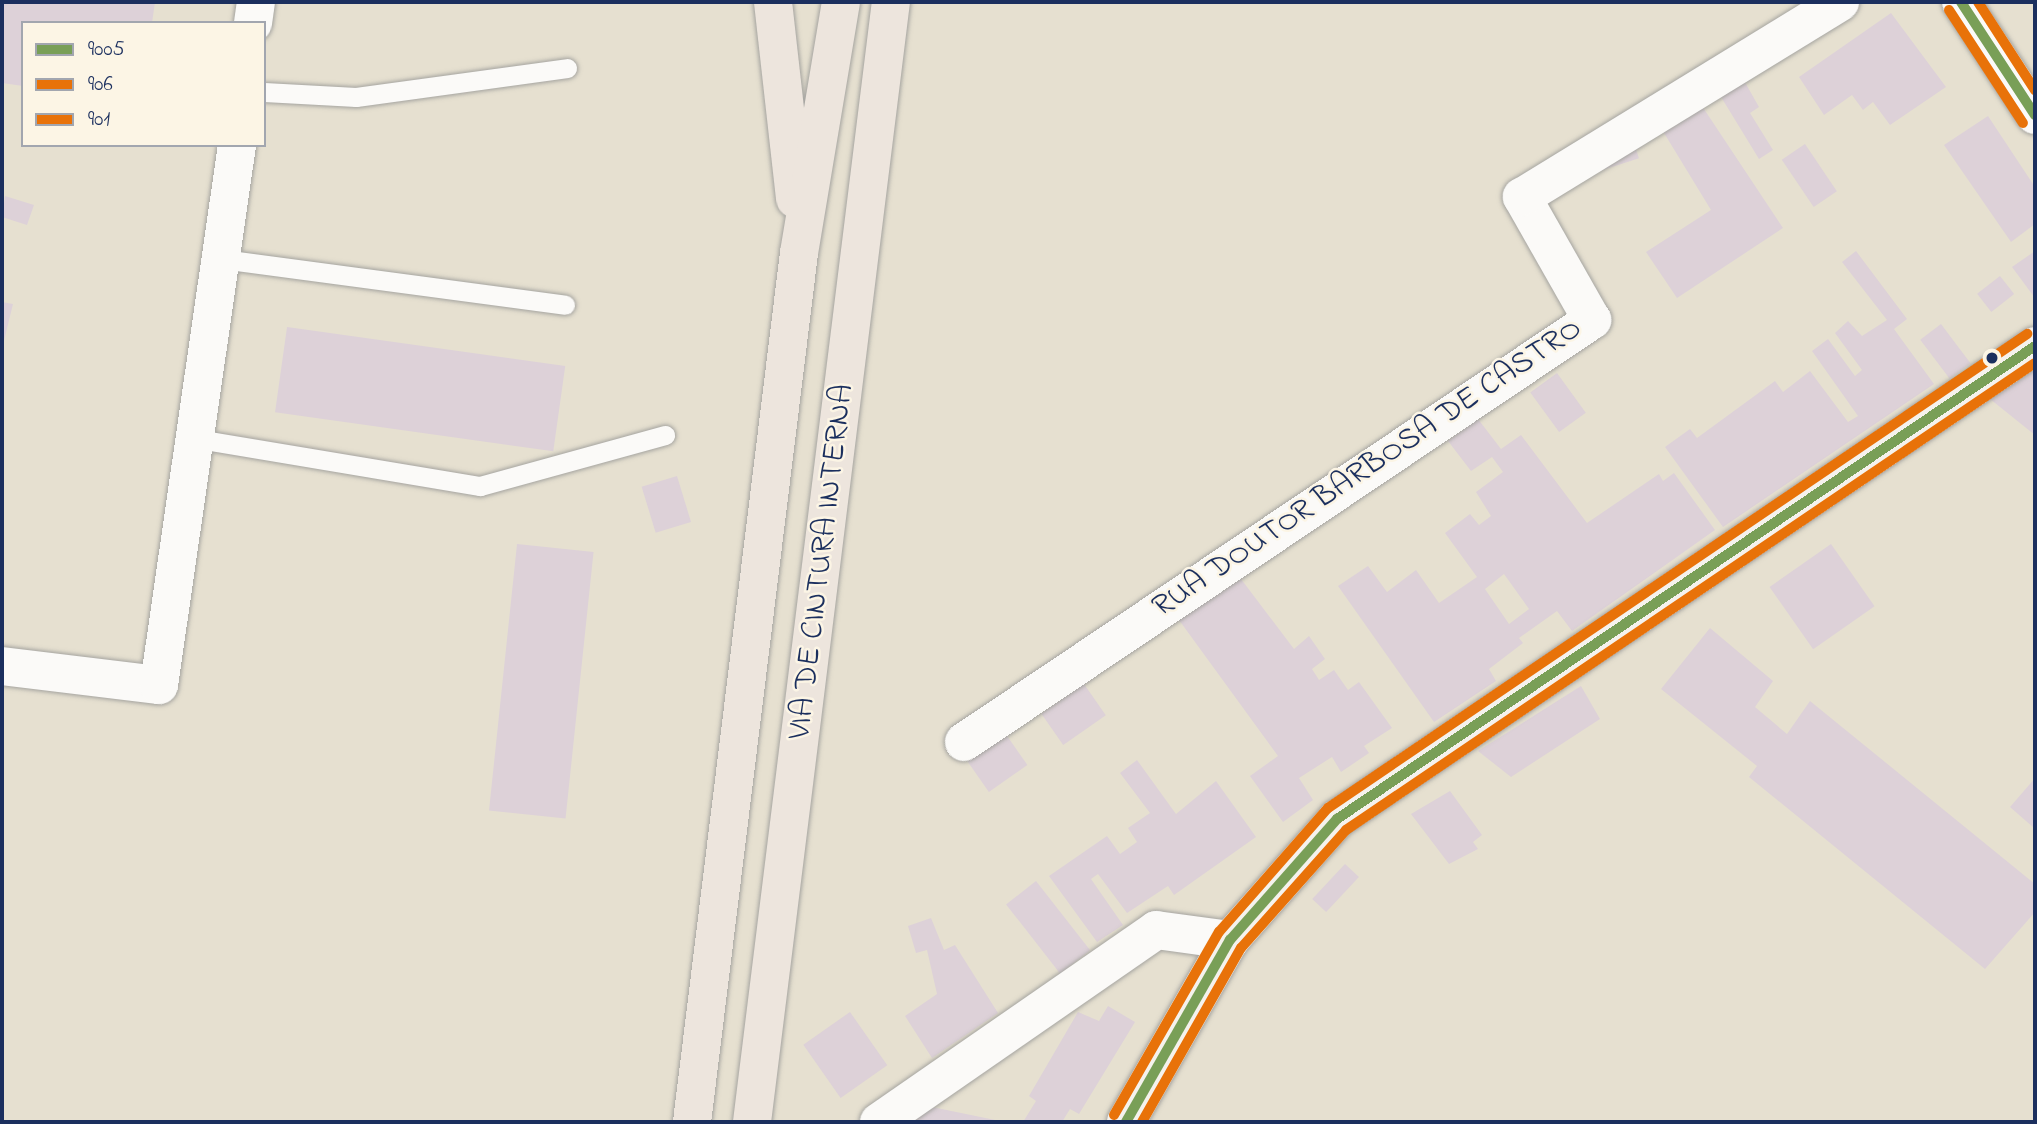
<!DOCTYPE html>
<html>
<head>
<meta charset="utf-8">
<style>
	body { margin:0 }
	#map { position:relative; width:2037px; height:1124px; overflow:hidden; background:#e6e0d0; font-family:"Indie Flower",sans-serif }
	div>[style] { position:absolute }
	.building>* { inset:0; background:#ddd1d8; transform-origin:0 0 }
	.roads { filter:drop-shadow(0 0 2px #a5a4a0) drop-shadow(0 0 2px #a5a4a0) }
	.service>* { height:19px; margin:-9.5px; padding:0 9.5px; transform-origin:9.5px; border-radius:9.5px; background:#fbfaf8 }
	.minor>* { height:38px; margin:-19px; padding:0 19px; transform-origin:19px; border-radius:19px; background:#fbfaf8 }
	.tertiary>* { height:38px; margin:-19px; padding:0 19px; transform-origin:19px; border-radius:19px; background:#fbfaf8 }
	.secondary>* { height:38px; margin:-19px; padding:0 19px; transform-origin:19px; border-radius:19px; background:#f5f2ed }
	.motorway>* { height:38px; margin:-19px; padding:0 19px; transform-origin:19px; border-radius:19px; background:#ede5dd }
	.bus-1>* { height:10px; margin:-5px; padding:0 5px; transform-origin:5px; border-radius:5px; background:#799f57 }
	.bus-2>* { height:10px; margin:-5px; padding:0 5px; transform-origin:5px; border-radius:5px; background:#e87209 }
	.bus-3>* { height:10px; margin:-5px; padding:0 5px; transform-origin:5px; border-radius:5px; background:#e87209 }
	.dots>* { width:19px; height:19px; translate:-50% -50%; box-sizing:border-box; border:4px solid #fcf5e5; border-radius:50% }
	span { translate:-50% -50%; white-space:nowrap; text-align:center; line-height:1.15; -webkit-text-stroke:5px #fcf5e5; paint-order:stroke }
	.street-label { font-size:32px; color:#1b2f5e }
	.frame { position:absolute; inset:0; border:4px solid #1b2f5e; pointer-events:none }
	.legend { position:absolute; left:21px; top:21px; width:245px; height:126px; box-sizing:border-box; background:#fcf5e5; border:2px solid #a2a6af; margin:0; padding:9px 12px; list-style:none; font-size:21px; color:#1b2f5e }
	.legend li { display:flex; align-items:center; gap:14px; height:35px }
	.legend b { width:35px; border:2px solid #a2a6af }
</style>
</head>
<body>
<div id="map">
	<div class="building">
		<div style="clip-path:polygon(2px 2px,155px 2px,152px 23px,23px 23px,23px 86px,2px 83px)"></div>
		<div style="clip-path:polygon(1891px 13px,1946px 87px,1890px 125px,1873px 102px,1863px 110px,1852px 95px,1824px 115px,1799px 77px)"></div>
		<div style="clip-path:polygon(1742px 77px,1759px 107px,1750px 113px,1773px 150px,1759px 159px,1718px 92px)"></div>
		<div style="clip-path:polygon(1700px 103px,1783px 228px,1677px 298px,1646px 252px,1711px 210px,1661px 128px)"></div>
		<div style="clip-path:polygon(1988px 116px,2035px 187px,2035px 224px,2011px 242px,1944px 145px)"></div>
		<div style="left:1634px;top:143px;width:16px;height:52px;rotate:72deg"></div>
		<div style="left:1805px;top:144px;width:57px;height:28px;rotate:56deg"></div>
		<div style="clip-path:polygon(5px 196px,34px 205px,27px 225px,2px 217px)"></div>
		<div style="clip-path:polygon(1856px 251px,1907px 319px,1894px 329px,1934px 384px,1723px 527px,1665px 447px,1690px 429px,1697px 438px,1775px 381px,1783px 392px,1810px 371px,1848px 422px,1858px 416px,1812px 351px,1828px 339px,1855px 376px,1862px 370px,1835px 333px,1848px 321px,1862px 336px,1887px 320px,1842px 262px)"></div>
		<div style="clip-path:polygon(2035px 251px,2035px 298px,2012px 267px)"></div>
		<div style="left:2000px;top:276px;width:23px;height:29px;rotate:52deg"></div>
		<div style="clip-path:polygon(2px 302px,13px 304px,3px 345px,2px 345px)"></div>
		<div style="left:1941px;top:324px;width:49px;height:26px;rotate:53deg"></div>
		<div style="left:287px;top:327px;width:281px;height:86px;rotate:8deg"></div>
		<div style="clip-path:polygon(2035px 370px,2035px 435px,1990px 399px)"></div>
		<div style="left:1557px;top:373px;width:49px;height:33px;rotate:54deg"></div>
		<div style="clip-path:polygon(evenodd,1478px 419px,1501px 449px,1521px 435px,1587px 523px,1659px 474px,1663px 481px,1674px 473px,1715px 530px,1572px 631px,1557px 611px,1519px 638px,1523px 643px,1489px 669px,1496px 681px,1434px 722px,1338px 586px,1368px 566px,1387px 592px,1416px 570px,1439px 603px,1477px 577px,1445px 533px,1470px 514px,1479px 525px,1491px 516px,1476px 492px,1503px 472px,1492px 457px,1471px 471px,1448px 441px,1478px 419px,1504px 574px,1529px 609px,1509px 624px,1485px 589px,1504px 574px)"></div>
		<div style="left:677px;top:476px;width:48px;height:37px;rotate:73deg"></div>
		<div style="left:517px;top:544px;width:77px;height:268px;rotate:6deg"></div>
		<div style="left:1831px;top:544px;width:76px;height:75px;rotate:55deg"></div>
		<div style="clip-path:polygon(1241px 579px,1294px 649px,1309px 636px,1325px 659px,1312px 669px,1319px 680px,1334px 670px,1348px 690px,1359px 682px,1392px 728px,1364px 746px,1369px 753px,1341px 772px,1332px 757px,1299px 778px,1313px 800px,1283px 822px,1250px 776px,1278px 756px,1179px 620px)"></div>
		<div style="clip-path:polygon(1710px 628px,1773px 681px,1755px 707px,1787px 734px,1810px 701px,2035px 884px,2035px 912px,1985px 969px,1749px 777px,1757px 766px,1661px 689px)"></div>
		<div style="left:1084px;top:684px;width:38px;height:52px;rotate:55deg"></div>
		<div style="clip-path:polygon(1581px 686px,1600px 719px,1511px 777px,1478px 751px)"></div>
		<div style="left:1005px;top:733px;width:39px;height:47px;rotate:55deg"></div>
		<div style="clip-path:polygon(1137px 760px,1176px 814px,1216px 781px,1256px 837px,1174px 895px,1168px 886px,1127px 913px,1098px 874px,1091px 879px,1123px 925px,1097px 942px,1049px 876px,1107px 836px,1120px 854px,1137px 842px,1128px 828px,1150px 813px,1120px 773px)"></div>
		<div style="clip-path:polygon(2035px 778px,2035px 829px,2010px 807px)"></div>
		<div style="clip-path:polygon(1450px 791px,1482px 835px,1473px 842px,1478px 849px,1449px 864px,1411px 814px)"></div>
		<div style="left:1345px;top:864px;width:19px;height:48px;rotate:43deg"></div>
		<div style="left:1036px;top:881px;width:88px;height:38px;rotate:52deg"></div>
		<div style="clip-path:polygon(931px 918px,944px 950px,955px 945px,998px 1013px,932px 1058px,905px 1016px,937px 994px,927px 950px,916px 953px,908px 926px)"></div>
		<div style="clip-path:polygon(1108px 1006px,1135px 1022px,1079px 1114px,1070px 1109px,1062px 1122px,1023px 1122px,1036px 1101px,1029px 1096px,1078px 1012px,1099px 1021px)"></div>
		<div style="left:850px;top:1012px;width:65px;height:57px;rotate:55deg"></div>
		<div style="clip-path:polygon(932px 1107px,1000px 1121px,1000px 1122px,910px 1122px)"></div>
	</div>
	<div class="roads">
		<div class="service">
			<div style="left:264px;top:92px;width:92px;rotate:3.1deg"></div>
			<div style="left:356px;top:97px;width:213px;rotate:-7.8deg"></div>
			<div style="left:222px;top:259px;width:346px;rotate:7.6deg"></div>
			<div style="left:198px;top:439px;width:286px;rotate:9.5deg"></div>
			<div style="left:480px;top:486px;width:192px;rotate:-15.4deg"></div>
		</div>
		<div class="minor">
			<div style="left:253px;top:23px;width:21px;rotate:-82deg"></div>
			<div style="left:2px;top:666px;width:158px;rotate:6.9deg"></div>
			<div style="left:159px;top:685px;width:546px;rotate:-81.78deg"></div>
			<div style="left:964px;top:742px;width:757px;rotate:-33.9deg"></div>
			<div style="left:1592px;top:320px;width:142px;rotate:-119.6deg"></div>
			<div style="left:1522px;top:197px;width:373px;rotate:-31.5deg"></div>
			<div style="left:879px;top:1122px;width:337px;rotate:-34.7deg"></div>
			<div style="left:1156px;top:930px;width:75px;rotate:7.7deg"></div>
		</div>
		<div class="tertiary">
			<div style="left:1961px;top:2px;width:135px;rotate:56.8deg"></div>
		</div>
		<div class="secondary">
			<div style="left:1126px;top:1122px;width:210px;rotate:-60.3deg"></div>
			<div style="left:1230px;top:940px;width:162px;rotate:-48.5deg"></div>
			<div style="left:1337px;top:819px;width:843px;rotate:-34.12deg"></div>
		</div>
		<div class="motorway">
			<div style="left:773px;top:2px;width:198px;rotate:83.6deg"></div>
			<div style="left:692px;top:1122px;width:876px;rotate:-82.98deg"></div>
			<div style="left:799px;top:253px;width:254px;rotate:-80.5deg"></div>
			<div style="left:752px;top:1122px;width:1129px;rotate:-82.93deg"></div>
		</div>
	</div>
	<div class="bus-1">
		<div style="left:1961px;top:2px;width:135px;rotate:56.8deg"></div>
		<div style="left:1126px;top:1122px;width:210px;rotate:-60.3deg"></div>
		<div style="left:1230px;top:940px;width:162px;rotate:-48.5deg"></div>
		<div style="left:1337px;top:819px;width:843px;rotate:-34.12deg"></div>
	</div>
	<div class="bus-2">
		<div style="left:1949px;top:10px;width:135px;rotate:56.8deg"></div>
		<div style="left:1142px;top:1122px;width:200px;rotate:-60.4deg"></div>
		<div style="left:1241px;top:948px;width:158px;rotate:-48.3deg"></div>
		<div style="left:1346px;top:830px;width:832px;rotate:-34.13deg"></div>
	</div>
	<div class="bus-3">
		<div style="left:1978px;top:2px;width:105px;rotate:57.1deg"></div>
		<div style="left:1114px;top:1115px;width:211px;rotate:-60.2deg"></div>
		<div style="left:1219px;top:932px;width:165px;rotate:-48.7deg"></div>
		<div style="left:1328px;top:808px;width:845px;rotate:-34.14deg"></div>
	</div>
	<div class="dots">
		<div style="left:1992px;top:358px;background:#1b2f5e"></div>
	</div>
	<div class="street-label">
		<span style="left:1368px;top:469px;rotate:-34deg">RUA DOUTOR BARBOSA DE CASTRO</span>
		<span style="left:823px;top:562px;rotate:-83deg">VIA DE CINTURA INTERNA</span>
	</div>
	<div class="frame"></div>
	<ul class="legend">
	<li><b style="height:9px;background:#799f57"></b>9005</li>
	<li><b style="height:9px;background:#e87209"></b>906</li>
	<li><b style="height:9px;background:#e87209"></b>901</li>
	</ul>
</div>
</body>
</html>
